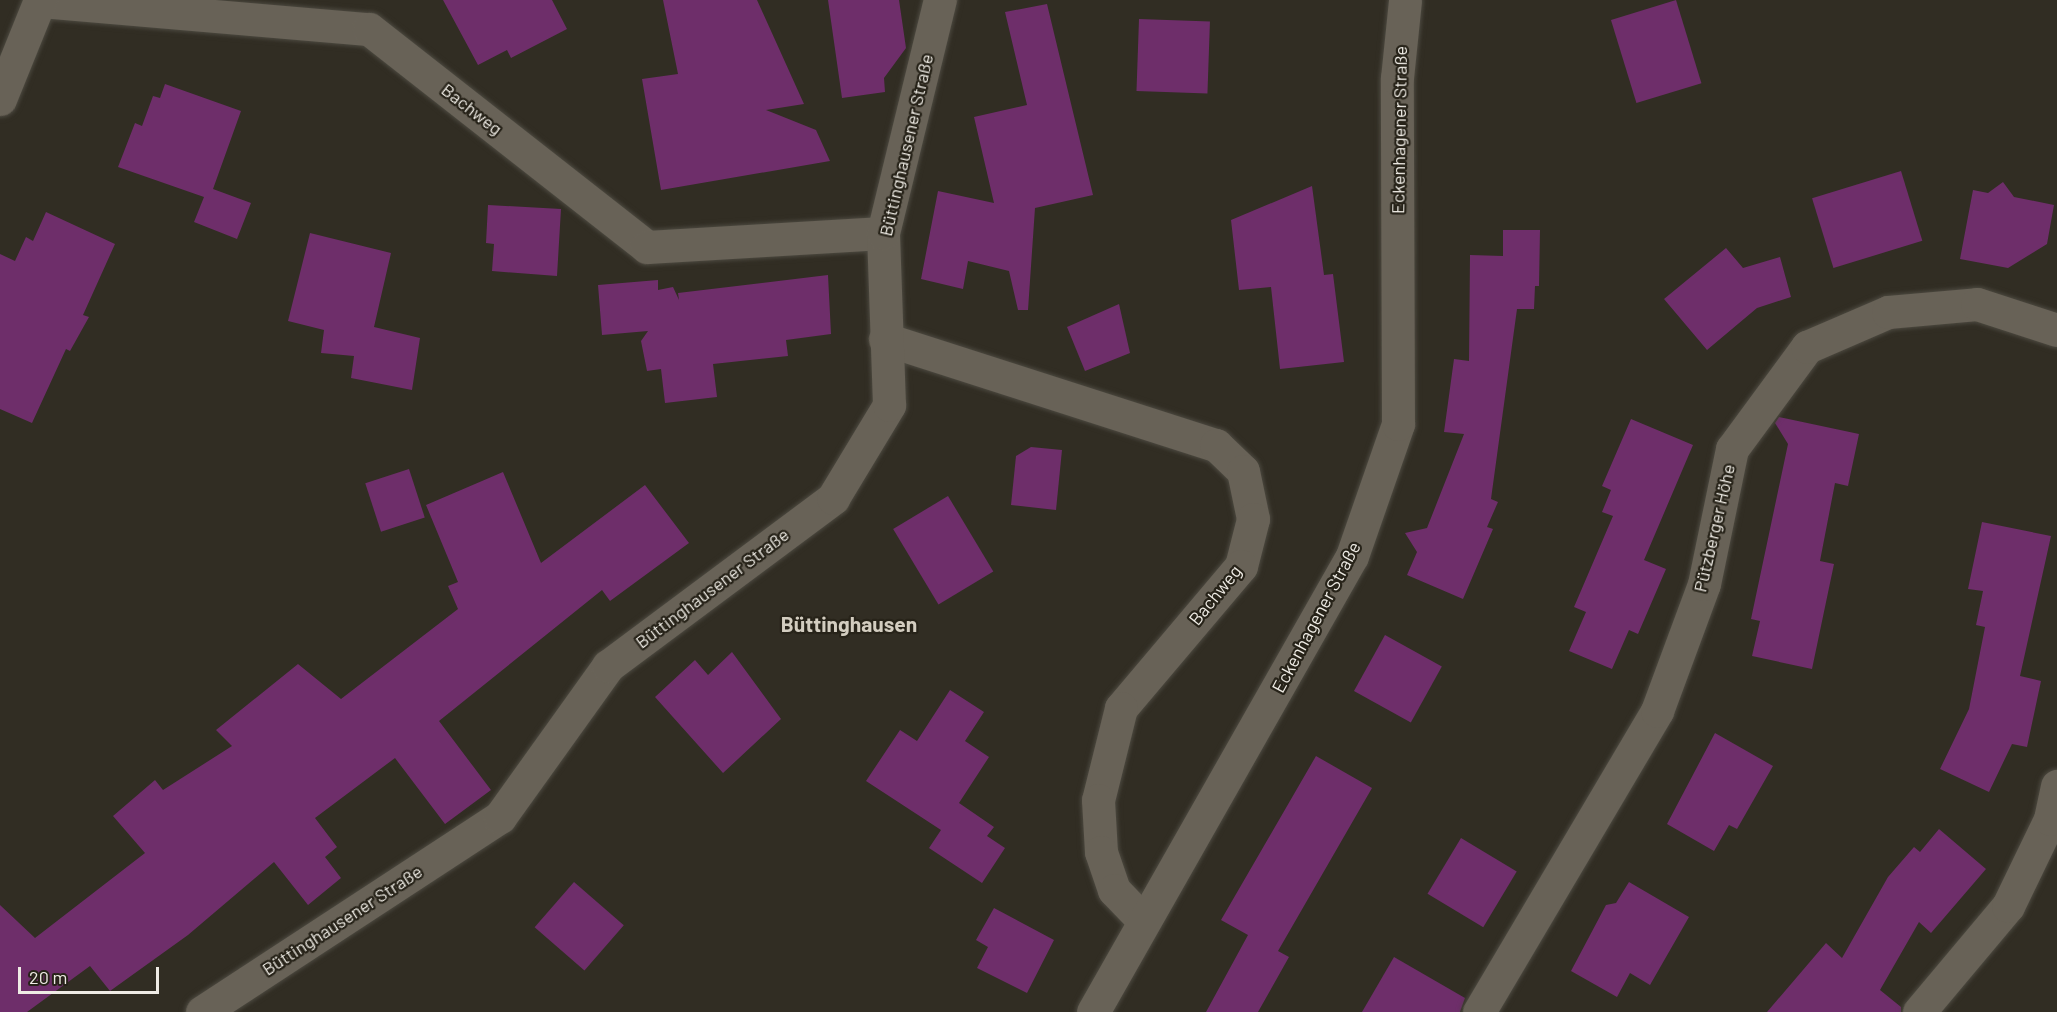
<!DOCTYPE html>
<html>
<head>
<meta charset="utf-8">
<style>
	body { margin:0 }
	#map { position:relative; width:2057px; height:1012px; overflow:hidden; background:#312d23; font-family:Barlow,sans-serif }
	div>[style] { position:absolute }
	.building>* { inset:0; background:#6e2e6a; transform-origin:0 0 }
	.roads { filter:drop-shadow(0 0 2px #4c4940) drop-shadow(0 0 2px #4c4940) }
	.minor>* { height:33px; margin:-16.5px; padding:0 16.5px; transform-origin:16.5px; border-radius:16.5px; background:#686257 }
	.secondary>* { height:33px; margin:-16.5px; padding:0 16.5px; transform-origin:16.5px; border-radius:16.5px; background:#686257 }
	span { translate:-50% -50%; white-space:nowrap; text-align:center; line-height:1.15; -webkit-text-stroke:4.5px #272319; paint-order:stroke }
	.street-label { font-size:18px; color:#efece5 }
	.quarter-label { font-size:21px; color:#d3cdc0; font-weight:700 }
	.scale { position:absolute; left:18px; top:967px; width:141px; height:27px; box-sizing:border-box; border:3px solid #efece5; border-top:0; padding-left:8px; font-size:18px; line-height:21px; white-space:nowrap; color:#efece5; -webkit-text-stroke:4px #272319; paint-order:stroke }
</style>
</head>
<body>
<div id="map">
	<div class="building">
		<div style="clip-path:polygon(443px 0,552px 0,567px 29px,511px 58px,507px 50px,478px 65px)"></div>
		<div style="clip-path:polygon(663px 0,757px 0,804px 104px,766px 110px,816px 130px,830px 161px,661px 190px,642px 79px,678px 74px)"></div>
		<div style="clip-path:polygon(828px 0,899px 0,906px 48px,884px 78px,885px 92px,842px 98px)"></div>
		<div style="left:1676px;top:0;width:87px;height:68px;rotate:73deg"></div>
		<div style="clip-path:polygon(1047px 4px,1093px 195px,1035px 208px,1028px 310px,1018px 310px,1009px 271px,968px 261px,963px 289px,921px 279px,938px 191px,994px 203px,974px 117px,1027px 105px,1005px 12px)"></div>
		<div style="left:1139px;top:19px;width:71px;height:72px;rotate:2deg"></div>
		<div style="clip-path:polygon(165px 84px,241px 111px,213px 189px,251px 203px,237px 239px,194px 222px,204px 197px,118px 167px,135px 123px,142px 126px,153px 96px,160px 98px)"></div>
		<div style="left:1901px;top:171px;width:73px;height:93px;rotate:73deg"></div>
		<div style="clip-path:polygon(2003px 182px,2014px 197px,2054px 205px,2047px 244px,2008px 268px,1960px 259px,1973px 190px,1988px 193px)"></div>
		<div style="clip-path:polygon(1312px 186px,1324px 275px,1333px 274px,1344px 362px,1280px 369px,1271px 287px,1239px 290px,1231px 220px)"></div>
		<div style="clip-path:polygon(488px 205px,561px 209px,557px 276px,492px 271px,494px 244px,486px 243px)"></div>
		<div style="clip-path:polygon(46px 212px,115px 244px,83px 315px,89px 317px,70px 351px,66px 349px,32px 423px,0 409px,0 254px,15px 261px,26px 237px,33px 241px)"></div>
		<div style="clip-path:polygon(1503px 230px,1540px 230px,1539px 286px,1535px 286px,1534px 309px,1517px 309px,1491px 499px,1498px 502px,1487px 527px,1493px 529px,1463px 599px,1407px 575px,1417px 552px,1405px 533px,1427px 528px,1464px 434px,1444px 432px,1454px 359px,1469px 361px,1470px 255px,1503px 256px)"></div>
		<div style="clip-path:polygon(310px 233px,391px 253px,374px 327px,420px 338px,412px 390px,351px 378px,354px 356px,321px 353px,324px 330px,288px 321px)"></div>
		<div style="clip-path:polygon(1726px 248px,1743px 268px,1780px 257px,1791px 297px,1757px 308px,1707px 350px,1664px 299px)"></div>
		<div style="clip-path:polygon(828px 275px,831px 334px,786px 340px,788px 356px,713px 364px,717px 397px,665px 403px,661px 369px,647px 371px,641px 341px,648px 331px,602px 335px,598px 285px,658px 280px,658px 290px,673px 287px,679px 300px,678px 293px)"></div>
		<div style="clip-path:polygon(1119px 304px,1130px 353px,1085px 371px,1067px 327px)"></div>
		<div style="clip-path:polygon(1779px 417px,1859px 434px,1848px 486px,1835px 483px,1820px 561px,1834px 564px,1812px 669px,1752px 656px,1760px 621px,1751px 619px,1788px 444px,1775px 423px)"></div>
		<div style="clip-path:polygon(1631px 419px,1693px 445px,1644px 560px,1666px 569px,1638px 634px,1629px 630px,1612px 669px,1569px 651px,1586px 612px,1574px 607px,1613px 516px,1602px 512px,1611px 490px,1602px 486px)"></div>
		<div style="clip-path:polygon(1031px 447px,1062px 450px,1056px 510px,1011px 505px,1016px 456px)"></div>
		<div style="left:409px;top:469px;width:51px;height:46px;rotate:72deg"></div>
		<div style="clip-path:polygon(503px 472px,541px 563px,645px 485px,689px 543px,610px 601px,602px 590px,439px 721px,491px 790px,445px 824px,395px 758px,315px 818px,337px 847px,325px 857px,341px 878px,308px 905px,274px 862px,188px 935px,110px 991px,90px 966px,27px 1012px,0 1012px,0 905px,35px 938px,145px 853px,113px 816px,155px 780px,163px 790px,232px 746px,216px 730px,298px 664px,341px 699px,458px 609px,448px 586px,458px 582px,426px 505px)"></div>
		<div style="left:948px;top:496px;width:88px;height:64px;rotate:59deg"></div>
		<div style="clip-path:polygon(1982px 522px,2051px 536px,2020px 676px,2041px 681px,2027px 747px,2012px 744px,1989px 792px,1940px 769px,1969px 709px,1985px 627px,1976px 625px,1983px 591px,1968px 589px)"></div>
		<div style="left:1385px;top:635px;width:65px;height:64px;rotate:29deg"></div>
		<div style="clip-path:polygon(732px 652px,781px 719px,723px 773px,655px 697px,695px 660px,708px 675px)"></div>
		<div style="clip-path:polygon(950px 690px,984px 712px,965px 741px,989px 757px,959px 803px,994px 827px,987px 836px,1005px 848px,982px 883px,929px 848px,941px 830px,866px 781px,900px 730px,917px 741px)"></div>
		<div style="clip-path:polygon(1715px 733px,1773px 766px,1737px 829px,1729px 825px,1714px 851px,1667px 824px)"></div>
		<div style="clip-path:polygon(1316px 756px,1372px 788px,1278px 951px,1289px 957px,1258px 1012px,1206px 1012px,1248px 935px,1221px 920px)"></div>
		<div style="clip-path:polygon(1939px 829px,1986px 869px,1931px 933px,1919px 922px,1880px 990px,1901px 1007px,1901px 1012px,1767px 1012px,1826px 943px,1842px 958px,1888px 877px,1914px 847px,1920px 852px)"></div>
		<div style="left:1461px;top:838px;width:65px;height:65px;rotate:31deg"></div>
		<div style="left:574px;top:882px;width:66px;height:60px;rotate:41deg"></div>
		<div style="clip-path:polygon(1629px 882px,1689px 917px,1650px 985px,1630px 973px,1617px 997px,1571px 971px,1606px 905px,1616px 903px)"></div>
		<div style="clip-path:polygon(994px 908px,1054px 940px,1027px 993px,977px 968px,988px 947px,976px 940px)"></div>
		<div style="clip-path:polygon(1394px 957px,1465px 998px,1460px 1012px,1362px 1012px)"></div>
	</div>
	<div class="roads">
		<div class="minor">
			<div style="left:40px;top:1px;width:330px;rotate:4.9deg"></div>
			<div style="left:369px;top:29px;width:353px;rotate:38.1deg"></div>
			<div style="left:647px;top:247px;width:236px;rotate:-3.4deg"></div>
			<div style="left:0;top:99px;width:107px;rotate:-68deg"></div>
			<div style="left:885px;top:339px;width:348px;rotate:17.8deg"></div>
			<div style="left:1216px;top:445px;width:37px;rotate:44deg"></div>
			<div style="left:1243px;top:471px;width:49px;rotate:78.2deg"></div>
			<div style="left:1253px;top:519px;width:49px;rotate:104.3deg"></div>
			<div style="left:1241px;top:566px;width:186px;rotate:130.2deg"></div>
			<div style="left:1121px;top:708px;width:95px;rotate:104deg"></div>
			<div style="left:1098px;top:800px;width:52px;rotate:86.7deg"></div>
			<div style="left:1101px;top:852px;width:40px;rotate:71.1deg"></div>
			<div style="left:1114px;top:890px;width:42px;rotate:46deg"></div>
			<div style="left:202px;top:1012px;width:356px;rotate:-33.2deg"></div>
			<div style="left:500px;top:817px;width:186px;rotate:-54.4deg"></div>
			<div style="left:608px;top:666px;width:281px;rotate:-36.7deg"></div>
			<div style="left:833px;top:498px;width:109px;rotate:-58.9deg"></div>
			<div style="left:889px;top:405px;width:172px;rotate:-92deg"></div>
			<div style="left:883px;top:233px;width:240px;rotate:-76.3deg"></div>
			<div style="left:1479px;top:1012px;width:350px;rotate:-59.4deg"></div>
			<div style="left:1657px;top:711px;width:135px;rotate:-69.7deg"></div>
			<div style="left:1704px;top:584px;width:138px;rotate:-78.3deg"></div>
			<div style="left:1732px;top:449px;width:127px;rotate:-53.7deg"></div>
			<div style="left:1807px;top:347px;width:88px;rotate:-23.4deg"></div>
			<div style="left:1888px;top:312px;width:89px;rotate:-5.1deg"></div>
			<div style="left:1977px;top:304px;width:84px;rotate:18deg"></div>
			<div style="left:1919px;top:1012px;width:138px;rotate:-50deg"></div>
			<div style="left:2008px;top:906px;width:97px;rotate:-64.2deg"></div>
			<div style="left:2050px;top:819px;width:34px;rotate:-78deg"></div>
		</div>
		<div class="secondary">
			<div style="left:1093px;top:1012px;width:524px;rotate:-60.4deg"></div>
			<div style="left:1352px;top:556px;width:140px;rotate:-70.8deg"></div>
			<div style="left:1398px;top:424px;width:346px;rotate:-90.2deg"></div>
			<div style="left:1397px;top:78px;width:78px;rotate:-84.1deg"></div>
		</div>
	</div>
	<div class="street-label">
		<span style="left:472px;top:109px;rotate:38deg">Bachweg</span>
		<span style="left:1399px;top:130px;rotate:-89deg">Eckenhagener Straße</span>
		<span style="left:906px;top:145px;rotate:-77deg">Büttinghausener Straße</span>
		<span style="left:1714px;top:528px;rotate:-77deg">Pützberger Höhe</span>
		<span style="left:712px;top:588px;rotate:-37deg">Büttinghausener Straße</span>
		<span style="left:1215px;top:595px;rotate:-51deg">Bachweg</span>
		<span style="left:1316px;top:617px;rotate:-62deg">Eckenhagener Straße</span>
		<span style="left:342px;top:920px;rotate:-33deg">Büttinghausener Straße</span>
	</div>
	<div class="quarter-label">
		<span style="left:849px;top:624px">Büttinghausen</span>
	</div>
	<div class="scale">20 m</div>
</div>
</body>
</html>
